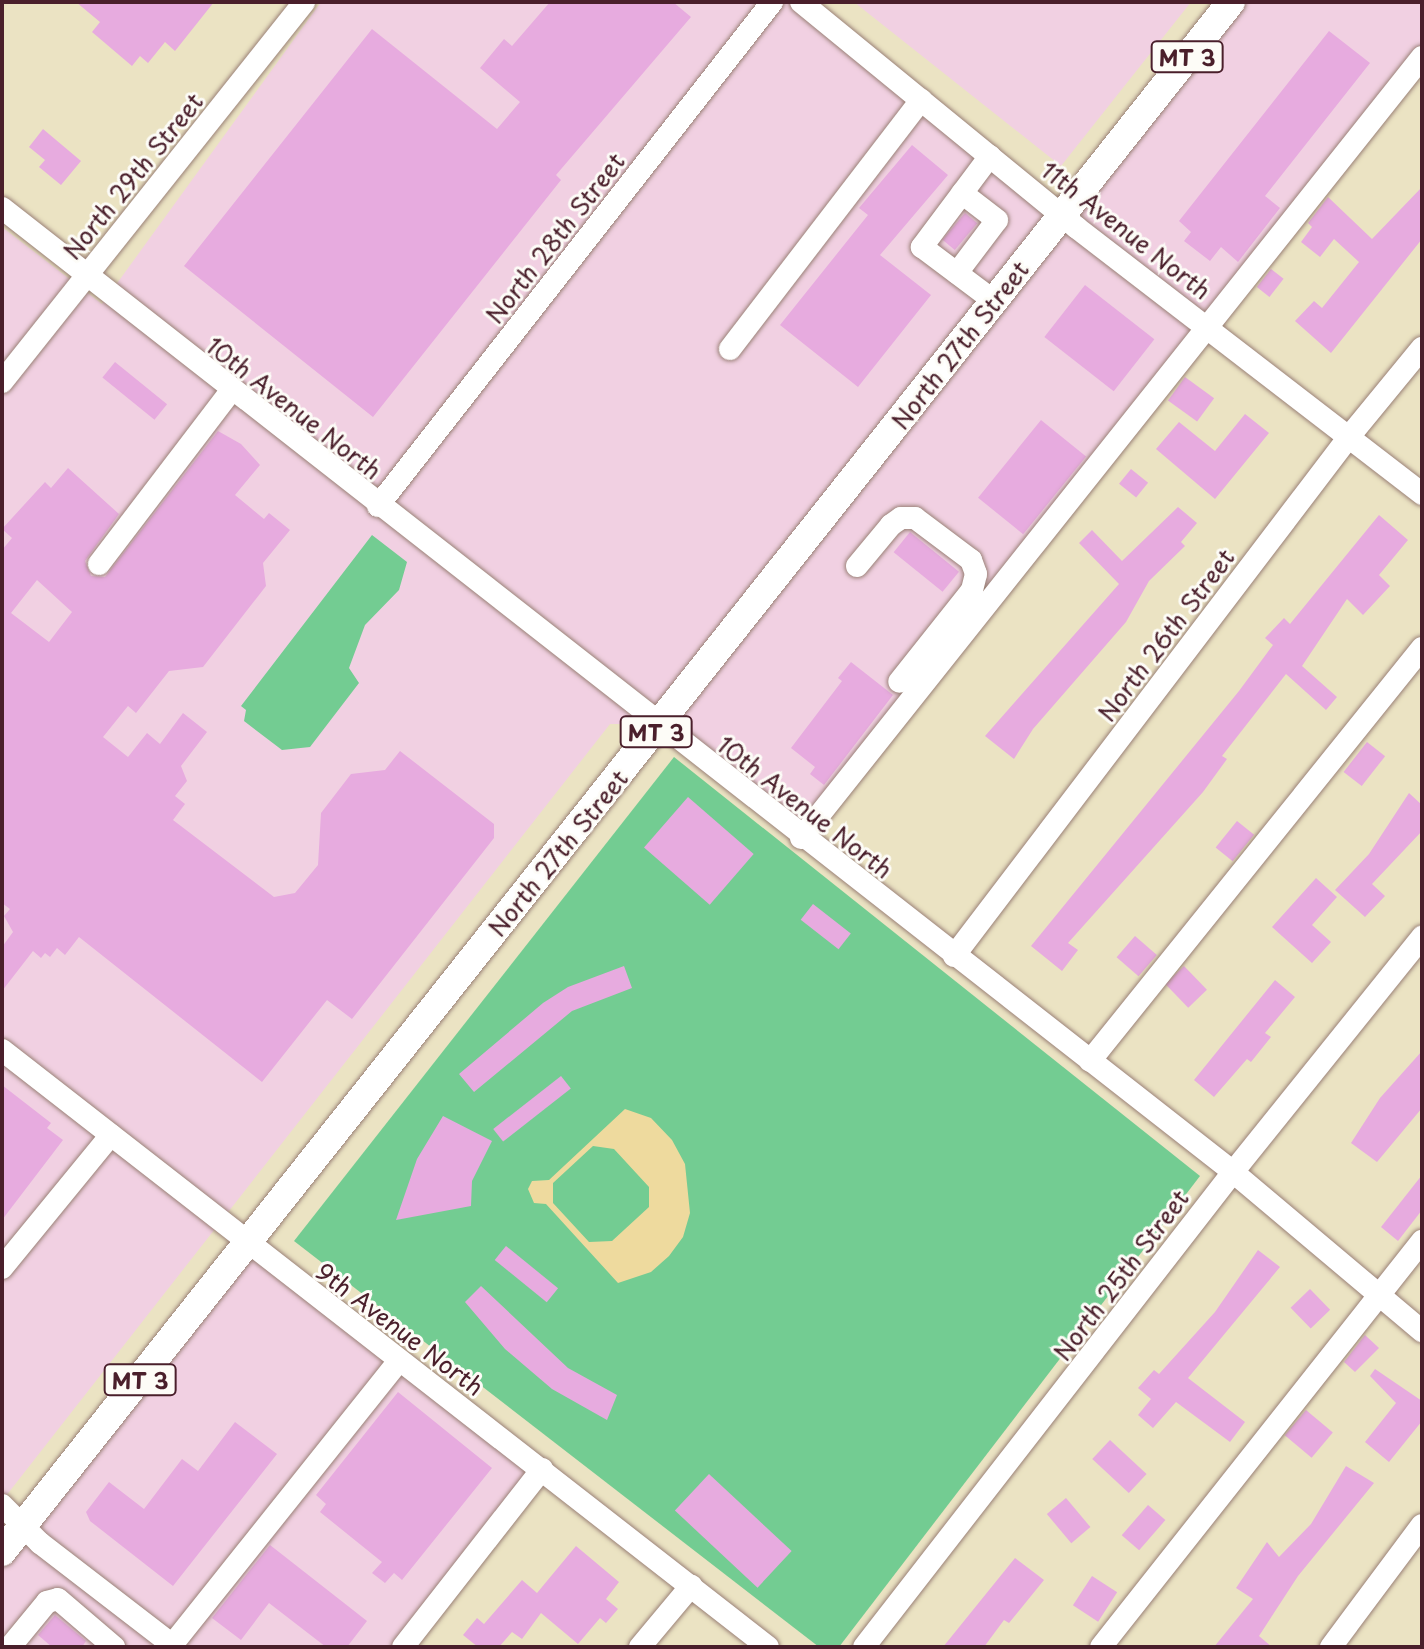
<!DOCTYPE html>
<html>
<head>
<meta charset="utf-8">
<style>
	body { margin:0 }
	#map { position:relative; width:1424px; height:1649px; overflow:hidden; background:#ebe3c3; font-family:"Playpen Sans",sans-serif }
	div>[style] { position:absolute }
	.built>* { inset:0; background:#f1d0e2 }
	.green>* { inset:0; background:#73cc92 }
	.sand>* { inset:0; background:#eeda9e }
	.building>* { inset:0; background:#e7abdf; transform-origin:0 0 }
	.roads { filter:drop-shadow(0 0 2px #9a8177) drop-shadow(0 0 2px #9a8177) }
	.minor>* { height:22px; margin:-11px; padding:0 11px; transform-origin:11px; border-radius:11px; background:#fff }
	.major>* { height:28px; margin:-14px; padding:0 14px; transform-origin:14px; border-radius:14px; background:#fff }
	span { translate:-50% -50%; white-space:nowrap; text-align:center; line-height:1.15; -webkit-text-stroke:6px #fdfcf7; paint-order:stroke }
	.shield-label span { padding:2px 6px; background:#fdfcf7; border:2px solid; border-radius:6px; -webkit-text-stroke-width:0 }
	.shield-label { font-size:22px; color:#4a1f2b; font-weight:700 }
	.street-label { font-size:24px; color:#4a1f2b }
	.frame { position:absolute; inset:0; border:4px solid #4a1f2b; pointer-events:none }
</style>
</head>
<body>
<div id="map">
	<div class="built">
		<div style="clip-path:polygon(321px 2px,800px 2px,1062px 214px,1231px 2px,1422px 2px,1422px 57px,801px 838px,662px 724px,610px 724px,2px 1501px,2px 227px,102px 304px)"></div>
		<div style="clip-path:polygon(854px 2px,1191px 2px,1061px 166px)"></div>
		<div style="clip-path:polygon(248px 1243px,542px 1469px,402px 1647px,2px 1647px,2px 1555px)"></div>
	</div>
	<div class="green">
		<div style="clip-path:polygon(372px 535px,407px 562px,399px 590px,365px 625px,349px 668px,359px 683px,310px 747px,282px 750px,244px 721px,246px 710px,241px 706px)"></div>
		<div style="clip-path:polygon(674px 757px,1200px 1176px,839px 1647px,819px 1647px,294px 1241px)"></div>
	</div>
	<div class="sand">
		<div style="clip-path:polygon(evenodd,625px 1109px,651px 1118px,672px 1140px,685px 1164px,690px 1213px,683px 1237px,669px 1256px,651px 1272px,618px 1283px,546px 1204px,534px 1203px,528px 1189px,532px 1181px,549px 1180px,625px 1109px,593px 1146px,614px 1149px,649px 1187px,649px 1207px,612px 1241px,589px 1242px,553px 1203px,553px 1183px,593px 1146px)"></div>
	</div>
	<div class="building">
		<div style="clip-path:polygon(76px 2px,214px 2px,175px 51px,165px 42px,148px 63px,140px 56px,132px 66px,92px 32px,100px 22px)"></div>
		<div style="clip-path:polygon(550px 2px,673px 2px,691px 17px,556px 175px,561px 180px,373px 417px,184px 266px,372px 29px,497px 129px,520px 102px,480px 68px,504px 39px,512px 46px)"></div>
		<div style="clip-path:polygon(1329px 31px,1370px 63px,1265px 196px,1280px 208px,1238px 262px,1221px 247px,1210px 261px,1184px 241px,1191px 232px,1179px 221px)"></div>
		<div style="clip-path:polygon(43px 129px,81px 161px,61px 185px,39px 167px,45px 160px,29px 147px)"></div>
		<div style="clip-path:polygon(912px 145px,948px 175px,880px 255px,931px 295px,858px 387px,780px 325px,868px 215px,859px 208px)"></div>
		<div style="clip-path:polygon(1422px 187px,1422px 239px,1331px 353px,1295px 321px,1314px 301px,1322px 308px,1359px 262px,1334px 239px,1320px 257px,1301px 242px,1312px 227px,1308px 223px,1328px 197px,1372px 239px)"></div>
		<div style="left:965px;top:213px;width:16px;height:35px;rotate:40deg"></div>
		<div style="left:1271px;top:269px;width:16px;height:23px;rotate:38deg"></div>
		<div style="left:1085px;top:285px;width:88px;height:66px;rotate:38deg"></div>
		<div style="left:115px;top:362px;width:67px;height:20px;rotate:39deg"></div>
		<div style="left:1185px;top:377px;width:36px;height:29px;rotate:36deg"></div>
		<div style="clip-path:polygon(1245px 414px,1269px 433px,1215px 499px,1156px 449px,1179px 422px,1215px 451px)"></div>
		<div style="left:1041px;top:420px;width:58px;height:100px;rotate:39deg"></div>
		<div style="clip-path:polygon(evenodd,218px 431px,241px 444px,260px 465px,235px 495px,264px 519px,269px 513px,290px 530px,263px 563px,266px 586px,203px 667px,169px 671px,136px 713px,128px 706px,103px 737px,128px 757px,147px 733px,160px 744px,183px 713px,207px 732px,181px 766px,187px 781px,175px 796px,185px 804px,173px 820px,274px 897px,295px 893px,318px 865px,321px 813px,351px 774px,385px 770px,400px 751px,494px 824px,494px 838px,352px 1019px,327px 1000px,262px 1082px,79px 937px,65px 955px,57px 948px,50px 957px,45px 953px,41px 958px,33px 951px,2px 991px,2px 947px,13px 932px,4px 916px,10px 909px,2px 903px,2px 550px,12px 538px,2px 529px,45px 482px,51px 488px,68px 468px,119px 514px,85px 561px,91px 576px,105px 577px,218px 431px,37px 580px,72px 612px,49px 642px,11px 613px,37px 580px)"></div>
		<div style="left:1131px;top:469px;width:22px;height:19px;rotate:39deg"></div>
		<div style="clip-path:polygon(1178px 507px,1197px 523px,1181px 542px,1185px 546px,1149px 581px,1126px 622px,1033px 729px,1014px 759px,985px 736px,1119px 584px,1079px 543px,1092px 530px,1122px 561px)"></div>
		<div style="clip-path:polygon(1379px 515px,1408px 540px,1379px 575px,1390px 586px,1363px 615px,1347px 599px,1302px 666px,1337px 697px,1326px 710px,1286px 674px,1222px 756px,1227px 759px,1203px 792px,1068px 943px,1078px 950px,1062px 971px,1031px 946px,1239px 691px,1273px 645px,1265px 638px,1284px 618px,1290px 624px)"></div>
		<div style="left:910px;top:532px;width:63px;height:26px;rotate:39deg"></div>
		<div style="clip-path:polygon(851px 662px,893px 695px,824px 785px,810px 774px,815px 767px,791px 748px,842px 681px,838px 678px)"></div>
		<div style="left:1367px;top:742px;width:23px;height:38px;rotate:38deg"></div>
		<div style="clip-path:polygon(1409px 793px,1422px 805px,1422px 831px,1372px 884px,1385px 896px,1365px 917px,1335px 890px,1369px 854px)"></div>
		<div style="left:688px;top:797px;width:87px;height:67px;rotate:41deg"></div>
		<div style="left:1237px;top:821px;width:22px;height:34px;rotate:39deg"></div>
		<div style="clip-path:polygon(1316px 878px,1337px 897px,1312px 925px,1331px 942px,1312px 963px,1272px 927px)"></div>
		<div style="left:813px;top:904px;width:48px;height:20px;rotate:38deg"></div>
		<div style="left:1135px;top:936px;width:29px;height:28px;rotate:41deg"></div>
		<div style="clip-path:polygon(624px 966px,632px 988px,572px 1011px,474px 1092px,459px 1074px,543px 1003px,568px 987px)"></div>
		<div style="left:1184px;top:966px;width:33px;height:26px;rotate:46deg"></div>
		<div style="clip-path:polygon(1275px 980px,1295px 997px,1265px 1033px,1271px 1037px,1251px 1062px,1247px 1059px,1214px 1097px,1194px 1080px)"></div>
		<div style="clip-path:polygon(1422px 1051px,1422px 1108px,1377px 1162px,1351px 1143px,1380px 1098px)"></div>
		<div style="left:561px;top:1076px;width:16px;height:86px;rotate:52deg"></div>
		<div style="clip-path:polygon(2px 1085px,51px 1123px,47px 1128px,63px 1140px,2px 1220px)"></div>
		<div style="clip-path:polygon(443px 1116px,492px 1141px,472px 1181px,471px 1206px,396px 1220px,417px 1159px)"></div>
		<div style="clip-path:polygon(1422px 1175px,1422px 1210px,1398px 1241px,1381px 1227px)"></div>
		<div style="left:506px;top:1246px;width:67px;height:18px;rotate:39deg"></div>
		<div style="clip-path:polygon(1258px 1250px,1280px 1267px,1188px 1378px,1245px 1422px,1230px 1442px,1176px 1402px,1153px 1428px,1138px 1415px,1151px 1399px,1138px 1388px,1154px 1370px,1159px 1374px,1215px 1312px)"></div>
		<div style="clip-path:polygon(481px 1286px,568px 1368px,617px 1395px,607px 1420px,552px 1389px,505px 1349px,465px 1302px)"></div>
		<div style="left:1310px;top:1289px;width:29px;height:27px;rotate:46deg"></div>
		<div style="clip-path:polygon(1365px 1335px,1379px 1348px,1355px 1372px,1344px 1362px)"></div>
		<div style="clip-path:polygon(1375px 1369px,1422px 1401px,1422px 1421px,1389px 1462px,1365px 1442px,1396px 1403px,1370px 1376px)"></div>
		<div style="clip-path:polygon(398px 1392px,492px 1468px,402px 1580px,394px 1573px,385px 1583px,372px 1573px,382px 1562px,320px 1512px,326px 1504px,316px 1495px)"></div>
		<div style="left:1306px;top:1410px;width:35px;height:33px;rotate:40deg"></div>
		<div style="clip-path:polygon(235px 1422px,277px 1454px,173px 1586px,90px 1521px,86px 1512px,109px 1482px,144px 1509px,182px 1459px,198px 1471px)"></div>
		<div style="left:1110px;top:1440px;width:50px;height:26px;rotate:43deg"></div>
		<div style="clip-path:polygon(1346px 1466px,1374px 1483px,1298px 1576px,1259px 1636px,1272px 1647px,1214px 1647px,1253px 1599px,1236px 1588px,1267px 1542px,1279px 1557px,1311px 1524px)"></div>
		<div style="left:709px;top:1474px;width:113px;height:50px;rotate:43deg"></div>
		<div style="left:1066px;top:1498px;width:38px;height:25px;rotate:50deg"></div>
		<div style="left:1148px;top:1505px;width:23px;height:40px;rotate:41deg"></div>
		<div style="clip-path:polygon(270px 1545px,367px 1621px,347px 1647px,326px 1647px,269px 1603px,241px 1640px,212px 1618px)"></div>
		<div style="clip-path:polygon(576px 1546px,619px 1582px,606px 1599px,618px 1609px,606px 1623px,600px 1618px,578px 1644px,541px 1613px,522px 1639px,512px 1632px,499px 1647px,478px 1647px,463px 1635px,477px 1618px,484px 1624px,522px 1580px,537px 1593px)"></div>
		<div style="clip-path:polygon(1015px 1558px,1044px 1580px,1009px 1623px,1004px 1620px,984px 1647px,943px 1647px)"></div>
		<div style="left:1092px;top:1576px;width:30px;height:35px;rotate:33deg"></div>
		<div style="clip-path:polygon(55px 1615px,86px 1641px,82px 1647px,52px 1647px,38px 1635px)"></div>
	</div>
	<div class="roads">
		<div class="minor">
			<div style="left:801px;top:2px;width:357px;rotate:39.3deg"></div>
			<div style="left:1077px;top:228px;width:436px;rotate:37.6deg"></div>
			<div style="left:990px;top:156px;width:114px;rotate:126.8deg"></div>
			<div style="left:922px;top:247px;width:90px;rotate:36.9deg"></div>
			<div style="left:2px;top:208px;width:1564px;rotate:38.06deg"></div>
			<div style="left:1233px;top:1172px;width:247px;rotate:40.1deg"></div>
			<div style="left:957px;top:273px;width:66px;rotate:-53deg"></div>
			<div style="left:997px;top:220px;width:44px;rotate:-142.4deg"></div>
			<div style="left:730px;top:349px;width:314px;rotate:-52.5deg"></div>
			<div style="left:2px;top:382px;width:485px;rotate:-51.5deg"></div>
			<div style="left:378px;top:506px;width:640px;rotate:-51.98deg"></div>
			<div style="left:99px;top:564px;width:218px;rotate:-52.7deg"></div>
			<div style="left:857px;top:566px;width:53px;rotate:-50.3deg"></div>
			<div style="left:891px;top:525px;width:12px;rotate:-35deg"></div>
			<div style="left:901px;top:518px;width:14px"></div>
			<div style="left:915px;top:518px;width:70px;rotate:36.9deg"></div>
			<div style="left:971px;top:560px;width:15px;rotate:70deg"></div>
			<div style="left:976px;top:574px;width:16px;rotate:104deg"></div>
			<div style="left:972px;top:590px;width:117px;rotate:128.4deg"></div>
			<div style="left:801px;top:838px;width:998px;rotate:-51.51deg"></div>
			<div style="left:954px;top:956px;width:651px;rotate:-52.74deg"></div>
			<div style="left:1348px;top:438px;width:117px;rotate:-50.6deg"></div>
			<div style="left:2px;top:1050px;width:971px;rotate:37.93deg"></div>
			<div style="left:1090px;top:1061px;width:530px;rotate:-51.21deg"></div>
			<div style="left:2px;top:1268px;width:172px;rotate:-50.7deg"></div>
			<div style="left:2px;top:1505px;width:54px;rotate:45deg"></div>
			<div style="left:40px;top:1543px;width:170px;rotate:37.6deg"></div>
			<div style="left:172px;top:1645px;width:362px;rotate:-51.4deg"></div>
			<div style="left:10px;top:1647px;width:58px;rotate:-50.6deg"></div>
			<div style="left:47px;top:1602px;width:11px;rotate:-15deg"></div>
			<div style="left:58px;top:1599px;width:74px;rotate:40.6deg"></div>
			<div style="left:403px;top:1647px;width:226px;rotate:-52deg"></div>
			<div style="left:640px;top:1647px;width:80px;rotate:-50.1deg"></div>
			<div style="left:864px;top:1647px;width:601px;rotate:-52.16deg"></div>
			<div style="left:1233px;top:1172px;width:302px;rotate:-51.2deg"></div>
			<div style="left:1101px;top:1647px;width:518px;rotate:-51.67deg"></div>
			<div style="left:1331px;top:1647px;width:152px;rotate:-53.3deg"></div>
		</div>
		<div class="major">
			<div style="left:2px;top:1552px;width:1978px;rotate:-51.59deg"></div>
		</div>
	</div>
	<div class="shield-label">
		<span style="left:1187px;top:57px">MT 3</span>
		<span style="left:656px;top:732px">MT 3</span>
		<span style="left:140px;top:1380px">MT 3</span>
	</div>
	<div class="street-label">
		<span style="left:133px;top:176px;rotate:-51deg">North 29th Street</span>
		<span style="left:1126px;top:230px;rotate:38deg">11th Avenue North</span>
		<span style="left:555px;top:238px;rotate:-52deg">North 28th Street</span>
		<span style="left:960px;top:345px;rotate:-52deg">North 27th Street</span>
		<span style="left:294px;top:408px;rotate:38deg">10th Avenue North</span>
		<span style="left:1166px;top:635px;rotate:-53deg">North 26th Street</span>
		<span style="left:805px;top:807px;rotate:38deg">10th Avenue North</span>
		<span style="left:558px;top:853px;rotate:-51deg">North 27th Street</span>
		<span style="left:1121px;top:1275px;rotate:-53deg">North 25th Street</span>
		<span style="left:400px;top:1329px;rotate:37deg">9th Avenue North</span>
	</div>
	<div class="frame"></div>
</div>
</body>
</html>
